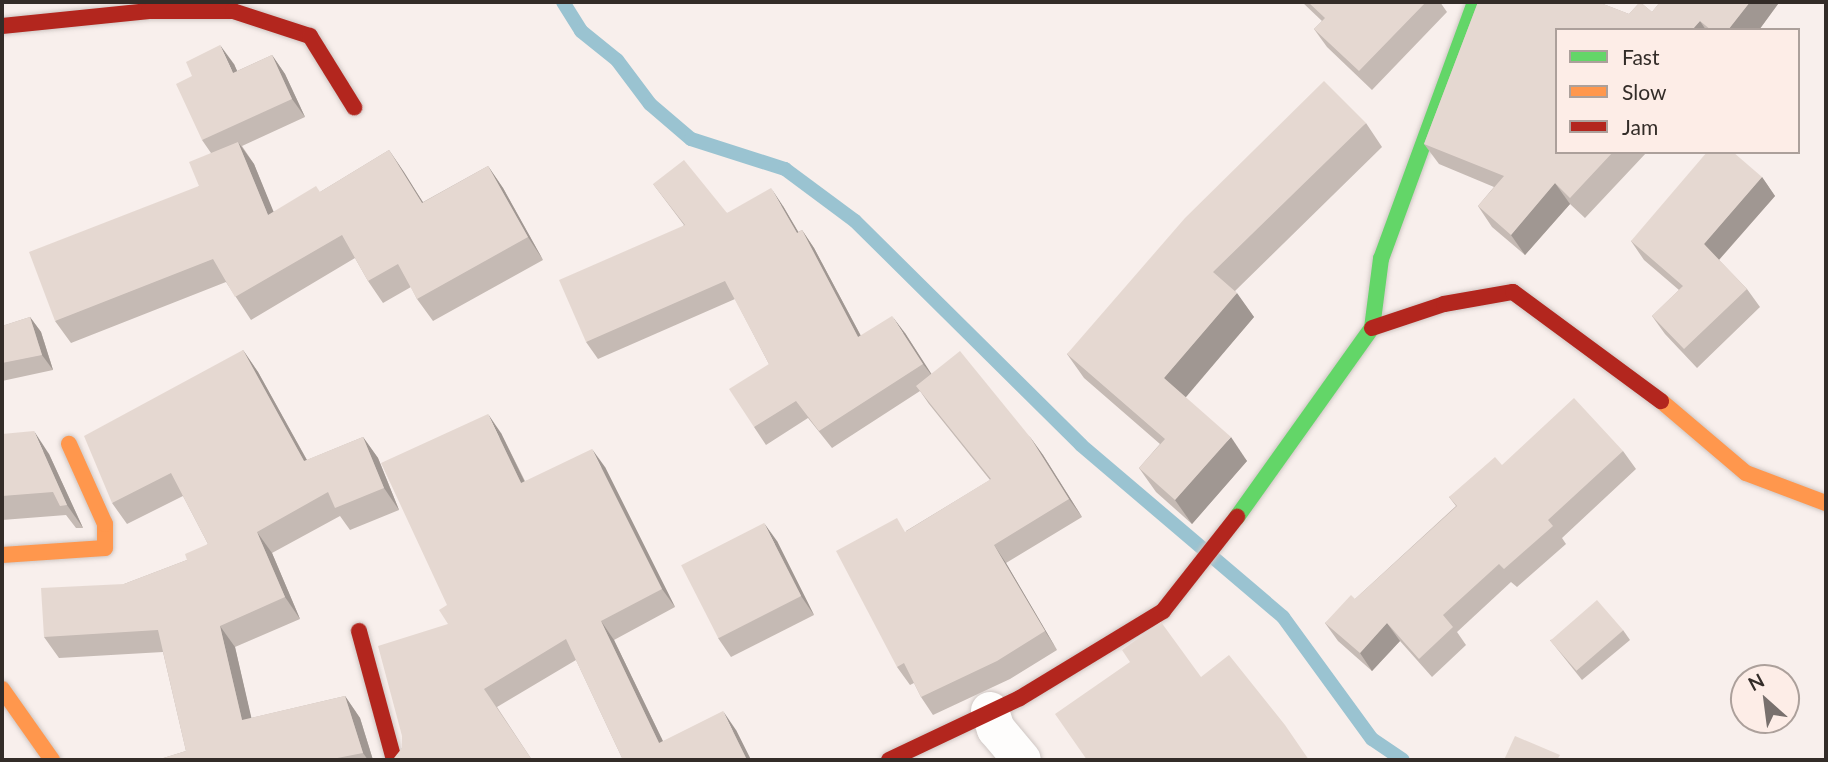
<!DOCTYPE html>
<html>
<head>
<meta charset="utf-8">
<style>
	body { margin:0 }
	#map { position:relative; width:1828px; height:762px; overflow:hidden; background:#f8efec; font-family:Lato,sans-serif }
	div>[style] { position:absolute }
	.stream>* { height:14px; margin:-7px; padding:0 7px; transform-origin:7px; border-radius:7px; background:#9ac3d1 }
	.roads { filter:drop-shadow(0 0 2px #cec6c3) drop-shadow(0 0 2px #cec6c3) }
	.street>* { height:38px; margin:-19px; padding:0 19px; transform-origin:19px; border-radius:19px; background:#fefdfc }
	.fast>* { height:16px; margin:-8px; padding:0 8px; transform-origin:8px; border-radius:8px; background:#63d668 }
	.slow>* { height:16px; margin:-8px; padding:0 8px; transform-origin:8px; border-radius:8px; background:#ff974d }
	.jam>* { height:16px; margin:-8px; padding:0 8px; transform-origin:8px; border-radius:8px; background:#b3261e }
	.wall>* { inset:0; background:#c5bab4 }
	.shaded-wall>* { inset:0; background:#a09792 }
	.building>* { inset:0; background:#e5d8d1; transform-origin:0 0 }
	span { translate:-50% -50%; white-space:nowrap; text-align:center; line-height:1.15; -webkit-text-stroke:7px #fdede7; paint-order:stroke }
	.frame { position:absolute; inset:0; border:4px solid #332c28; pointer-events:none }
	.legend { position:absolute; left:1555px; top:28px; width:245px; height:126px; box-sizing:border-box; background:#fdede7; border:2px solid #aca09b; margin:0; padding:9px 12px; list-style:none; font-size:21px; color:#332c28 }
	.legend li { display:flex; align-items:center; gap:14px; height:35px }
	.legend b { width:35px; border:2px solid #aca09b }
	.north { position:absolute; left:1730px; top:664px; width:70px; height:70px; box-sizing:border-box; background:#fdede7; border:2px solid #aca09b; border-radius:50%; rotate:332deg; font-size:19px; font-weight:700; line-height:28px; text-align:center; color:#332c28 }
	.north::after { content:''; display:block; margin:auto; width:24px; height:32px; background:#78706d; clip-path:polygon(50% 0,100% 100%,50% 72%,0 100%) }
</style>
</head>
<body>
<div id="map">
	<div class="stream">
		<div style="left:563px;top:2px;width:34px;rotate:58deg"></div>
		<div style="left:581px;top:31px;width:46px;rotate:38.9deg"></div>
		<div style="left:617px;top:60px;width:55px;rotate:53.1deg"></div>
		<div style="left:650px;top:104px;width:54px;rotate:40.5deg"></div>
		<div style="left:691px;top:139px;width:99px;rotate:17.7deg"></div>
		<div style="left:785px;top:169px;width:87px;rotate:36.6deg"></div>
		<div style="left:855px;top:221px;width:318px;rotate:44.7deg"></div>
		<div style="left:1081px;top:445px;width:265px;rotate:40.4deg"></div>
		<div style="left:1283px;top:617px;width:151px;rotate:53.9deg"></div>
		<div style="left:1372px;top:739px;width:37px;rotate:34deg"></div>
	</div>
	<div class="roads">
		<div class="street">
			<div style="left:990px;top:711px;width:19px;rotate:72deg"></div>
			<div style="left:996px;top:729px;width:40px;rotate:50deg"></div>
		</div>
		<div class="fast">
			<div style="left:1237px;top:517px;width:232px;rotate:-54.5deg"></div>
			<div style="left:1372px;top:328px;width:70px;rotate:-82.6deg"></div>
			<div style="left:1381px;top:259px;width:274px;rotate:-69.9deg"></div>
		</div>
		<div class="slow">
			<div style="left:1661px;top:401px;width:111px;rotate:40.3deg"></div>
			<div style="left:1746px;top:473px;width:85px;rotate:20.6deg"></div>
			<div style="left:2px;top:555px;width:103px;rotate:-3.9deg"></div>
			<div style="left:105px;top:548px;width:24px;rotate:-90deg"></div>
			<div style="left:105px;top:524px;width:88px;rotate:-114.2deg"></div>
			<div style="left:2px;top:689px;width:87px;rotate:54.8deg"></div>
		</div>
		<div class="jam">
			<div style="left:2px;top:26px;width:148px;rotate:-5.8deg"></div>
			<div style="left:149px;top:11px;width:84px"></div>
			<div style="left:233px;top:11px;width:81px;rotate:18deg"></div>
			<div style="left:310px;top:36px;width:84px;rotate:58.2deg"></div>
			<div style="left:1372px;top:328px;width:76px;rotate:-18.4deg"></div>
			<div style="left:1444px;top:304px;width:70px;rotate:-9.9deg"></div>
			<div style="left:1513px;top:292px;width:184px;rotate:36.4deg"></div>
			<div style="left:359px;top:631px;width:134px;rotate:74.8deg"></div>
			<div style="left:889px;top:760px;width:145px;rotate:-25.3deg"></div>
			<div style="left:1020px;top:698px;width:167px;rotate:-31.3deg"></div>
			<div style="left:1163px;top:611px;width:120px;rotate:-51.8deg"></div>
		</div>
	</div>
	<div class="wall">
		<div style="clip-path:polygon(1302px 2px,1440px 2px,1447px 12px,1372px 90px,1327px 47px,1314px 29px,1322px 21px)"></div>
		<div style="clip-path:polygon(1478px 2px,1598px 2px,1629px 14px,1640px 2px,1652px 12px,1660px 2px,1776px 2px,1778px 4px,1759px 30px,1557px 30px,1557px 152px,1647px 152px,1585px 218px,1570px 204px,1525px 255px,1492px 227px,1478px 206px,1494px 187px,1439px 164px,1424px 144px)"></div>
		<div style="clip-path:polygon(272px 55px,285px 74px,305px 117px,242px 146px,254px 164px,273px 212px,320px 192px,389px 150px,423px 202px,488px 166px,503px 188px,543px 260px,433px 321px,417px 299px,411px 287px,383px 303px,368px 281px,355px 258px,251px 320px,226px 282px,71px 343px,55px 321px,199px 186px,211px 153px,202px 140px,234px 64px,237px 71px)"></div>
		<div style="clip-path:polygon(1366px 123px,1382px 147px,1235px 291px,1254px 317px,1185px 397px,1247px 461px,1192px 524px,1156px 492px,1139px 468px,1160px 444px,1084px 378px,1067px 354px)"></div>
		<div style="clip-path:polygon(1762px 177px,1775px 196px,1719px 260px,1747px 289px,1760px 307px,1697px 368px,1665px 334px,1652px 316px,1679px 290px,1644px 260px,1631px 241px)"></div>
		<div style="clip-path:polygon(653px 184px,727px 213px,783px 206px,798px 232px,802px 230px,814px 248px,861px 336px,905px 333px,931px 374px,1030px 437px,1043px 455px,1082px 517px,1006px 563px,1057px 650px,1010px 679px,933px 715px,921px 697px,914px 683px,910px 685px,897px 667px,906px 531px,990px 480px,929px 404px,920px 391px,832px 448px,808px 418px,766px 445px,754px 427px,769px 364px,735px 299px,598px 359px,586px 342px,684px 225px)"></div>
		<div style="clip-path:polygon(30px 317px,41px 332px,53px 370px,2px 381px,2px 326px)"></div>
		<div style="clip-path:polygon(243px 350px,258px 372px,307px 460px,363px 437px,378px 458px,399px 510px,350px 530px,340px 516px,272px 553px,300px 619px,235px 647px,251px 718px,345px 696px,360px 718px,373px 760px,157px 760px,186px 751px,163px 652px,59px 658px,44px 637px,124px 584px,187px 560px,208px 544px,183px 496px,127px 524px,112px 503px)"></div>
		<div style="clip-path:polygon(501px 433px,525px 481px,605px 467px,675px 607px,614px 640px,663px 741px,736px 730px,751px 760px,623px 760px,576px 660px,497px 707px,532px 760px,395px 760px,402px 748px,448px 624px,447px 605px)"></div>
		<div style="clip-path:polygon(2px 434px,49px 454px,83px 528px,76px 528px,66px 515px,2px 520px)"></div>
		<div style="clip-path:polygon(1623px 451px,1636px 469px,1562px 538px,1566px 544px,1517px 587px,1511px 582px,1457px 632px,1466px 645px,1432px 677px,1400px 641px,1372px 671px,1338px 641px,1325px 623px,1355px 599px,1456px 506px,1449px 497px,1502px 465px)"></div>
		<div style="clip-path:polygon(777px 541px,814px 615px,731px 657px,718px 638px)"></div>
		<div style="clip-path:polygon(1623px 630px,1630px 640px,1582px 680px,1550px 640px)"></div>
	</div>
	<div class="shaded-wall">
		<div style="clip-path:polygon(1750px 2px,1776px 2px,1778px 4px,1759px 30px,1728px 30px)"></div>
		<div style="clip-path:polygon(1700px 21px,1706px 30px,1692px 30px)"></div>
		<div style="clip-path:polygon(220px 45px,234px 64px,246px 91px,233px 73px)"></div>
		<div style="clip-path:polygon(272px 55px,285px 74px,305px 117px,292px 99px)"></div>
		<div style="clip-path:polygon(238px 142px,254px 164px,284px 237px,268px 215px)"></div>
		<div style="clip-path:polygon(389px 150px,404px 172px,437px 225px,422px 203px)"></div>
		<div style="clip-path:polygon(488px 166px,503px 188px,543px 260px,528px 237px)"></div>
		<div style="clip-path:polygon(1762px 177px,1775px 196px,1717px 262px,1704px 244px)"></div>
		<div style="clip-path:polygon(1555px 183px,1570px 204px,1525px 255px,1511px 235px)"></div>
		<div style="clip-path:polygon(771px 188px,783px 206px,809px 250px,797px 233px)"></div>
		<div style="clip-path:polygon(802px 230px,814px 248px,871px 355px,858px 337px)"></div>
		<div style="clip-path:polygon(1237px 293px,1254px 317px,1181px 403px,1164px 378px)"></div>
		<div style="clip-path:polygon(892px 316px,905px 333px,936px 381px,923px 364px)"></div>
		<div style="clip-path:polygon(30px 317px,41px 332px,53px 370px,42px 355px)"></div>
		<div style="clip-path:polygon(243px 350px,258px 372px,319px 482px,304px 461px)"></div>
		<div style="clip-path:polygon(488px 414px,501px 433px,534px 501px,521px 483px)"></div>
		<div style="clip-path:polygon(34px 431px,49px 454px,83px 528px,67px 505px)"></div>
		<div style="clip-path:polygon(363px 437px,378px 458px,399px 510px,384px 488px)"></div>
		<div style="clip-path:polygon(1030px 437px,1043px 455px,1082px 517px,1069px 499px)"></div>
		<div style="clip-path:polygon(1231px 437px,1247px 461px,1192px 524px,1175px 500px)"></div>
		<div style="clip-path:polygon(592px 449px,605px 467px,675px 607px,662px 589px)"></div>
		<div style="clip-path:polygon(764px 523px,777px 541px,814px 615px,801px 596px)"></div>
		<div style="clip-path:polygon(257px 532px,272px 553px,300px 619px,285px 597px)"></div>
		<div style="clip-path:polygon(994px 545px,1006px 563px,1057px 650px,1045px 631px)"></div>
		<div style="clip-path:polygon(601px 621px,614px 640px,672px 760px,659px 743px)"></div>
		<div style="clip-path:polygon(1387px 623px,1400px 641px,1372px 671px,1360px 653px)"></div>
		<div style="clip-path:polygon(220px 626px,235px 647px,257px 742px,242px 720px)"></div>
		<div style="clip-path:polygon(345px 696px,360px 718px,373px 760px,368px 760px,363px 753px)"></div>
		<div style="clip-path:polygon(723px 711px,736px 730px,751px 760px,747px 760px)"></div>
	</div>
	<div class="building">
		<div style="clip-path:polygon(1308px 2px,1426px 2px,1359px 71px,1314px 29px,1325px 18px)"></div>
		<div style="clip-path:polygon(1478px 2px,1598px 2px,1629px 14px,1640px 2px,1652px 12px,1660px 2px,1750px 2px,1728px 30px,1711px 30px,1700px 21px,1692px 30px,1557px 30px,1557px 152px,1613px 152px,1570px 198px,1555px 183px,1511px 235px,1478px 206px,1504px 176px,1424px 144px)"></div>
		<div style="clip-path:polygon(220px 45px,233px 73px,272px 55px,292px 99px,202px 140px,176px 84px,192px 76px,186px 62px)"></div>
		<div style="clip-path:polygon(1324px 81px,1366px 123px,1213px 272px,1237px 293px,1164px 378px,1231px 437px,1175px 500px,1139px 468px,1165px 439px,1067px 354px,1185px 218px)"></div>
		<div style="clip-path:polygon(238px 142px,268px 215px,316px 186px,320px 192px,389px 150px,422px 203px,488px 166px,528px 237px,417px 299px,398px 264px,368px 281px,342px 235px,235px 297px,213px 259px,55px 321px,29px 252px,199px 186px,189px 162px)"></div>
		<div style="clip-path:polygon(1707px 152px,1733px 152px,1762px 177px,1704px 244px,1747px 289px,1684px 349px,1652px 316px,1683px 286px,1631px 241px)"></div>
		<div style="clip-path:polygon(684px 160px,727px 213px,771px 188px,797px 233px,802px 230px,858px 337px,892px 316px,923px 364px,819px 431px,796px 401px,754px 427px,729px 389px,769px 364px,725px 281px,586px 342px,559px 280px,685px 225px,653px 184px)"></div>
		<div style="clip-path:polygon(30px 317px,42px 355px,2px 363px,2px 326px)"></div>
		<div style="clip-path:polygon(243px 350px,304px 461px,363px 437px,384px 488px,335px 508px,328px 492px,257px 532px,285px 597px,220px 626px,242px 720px,345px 696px,363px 753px,327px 760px,157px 760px,186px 751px,158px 630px,44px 637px,41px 588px,124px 584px,187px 560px,185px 554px,208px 544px,171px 473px,112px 503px,84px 436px)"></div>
		<div style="clip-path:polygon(960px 351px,1030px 437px,1069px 499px,994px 545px,1045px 631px,997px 661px,921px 697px,904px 663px,897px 667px,836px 551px,897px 518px,905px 532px,991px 479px,916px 386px)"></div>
		<div style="clip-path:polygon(1574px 398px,1623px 451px,1548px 520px,1553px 526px,1504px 569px,1499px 564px,1443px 615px,1453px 627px,1419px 659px,1387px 623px,1360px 653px,1325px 623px,1351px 595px,1355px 599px,1457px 506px,1449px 497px,1495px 457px,1502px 465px)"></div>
		<div style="clip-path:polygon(488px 414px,521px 483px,592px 449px,662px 589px,601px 621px,659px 743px,723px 711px,747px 760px,623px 760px,566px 639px,484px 689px,532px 760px,395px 760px,394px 758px,402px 748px,402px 736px,378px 646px,448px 624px,439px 610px,447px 605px,381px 463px)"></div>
		<div style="clip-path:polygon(34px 431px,67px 505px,60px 506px,53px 492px,2px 496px,2px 434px)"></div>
		<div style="left:764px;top:523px;width:82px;height:93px;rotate:63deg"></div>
		<div style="left:1597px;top:600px;width:40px;height:62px;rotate:49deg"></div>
		<div style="clip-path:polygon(1161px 622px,1201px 677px,1229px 655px,1285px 725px,1309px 760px,1087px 760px,1055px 714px,1130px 662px,1122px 650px)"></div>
		<div style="clip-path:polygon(1515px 736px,1560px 755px,1557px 760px,1504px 760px)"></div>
	</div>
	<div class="frame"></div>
	<ul class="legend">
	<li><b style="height:9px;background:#63d668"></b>Fast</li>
	<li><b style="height:9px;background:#ff974d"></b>Slow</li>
	<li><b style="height:9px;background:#b3261e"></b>Jam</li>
	</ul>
	<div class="north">N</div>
</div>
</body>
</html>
